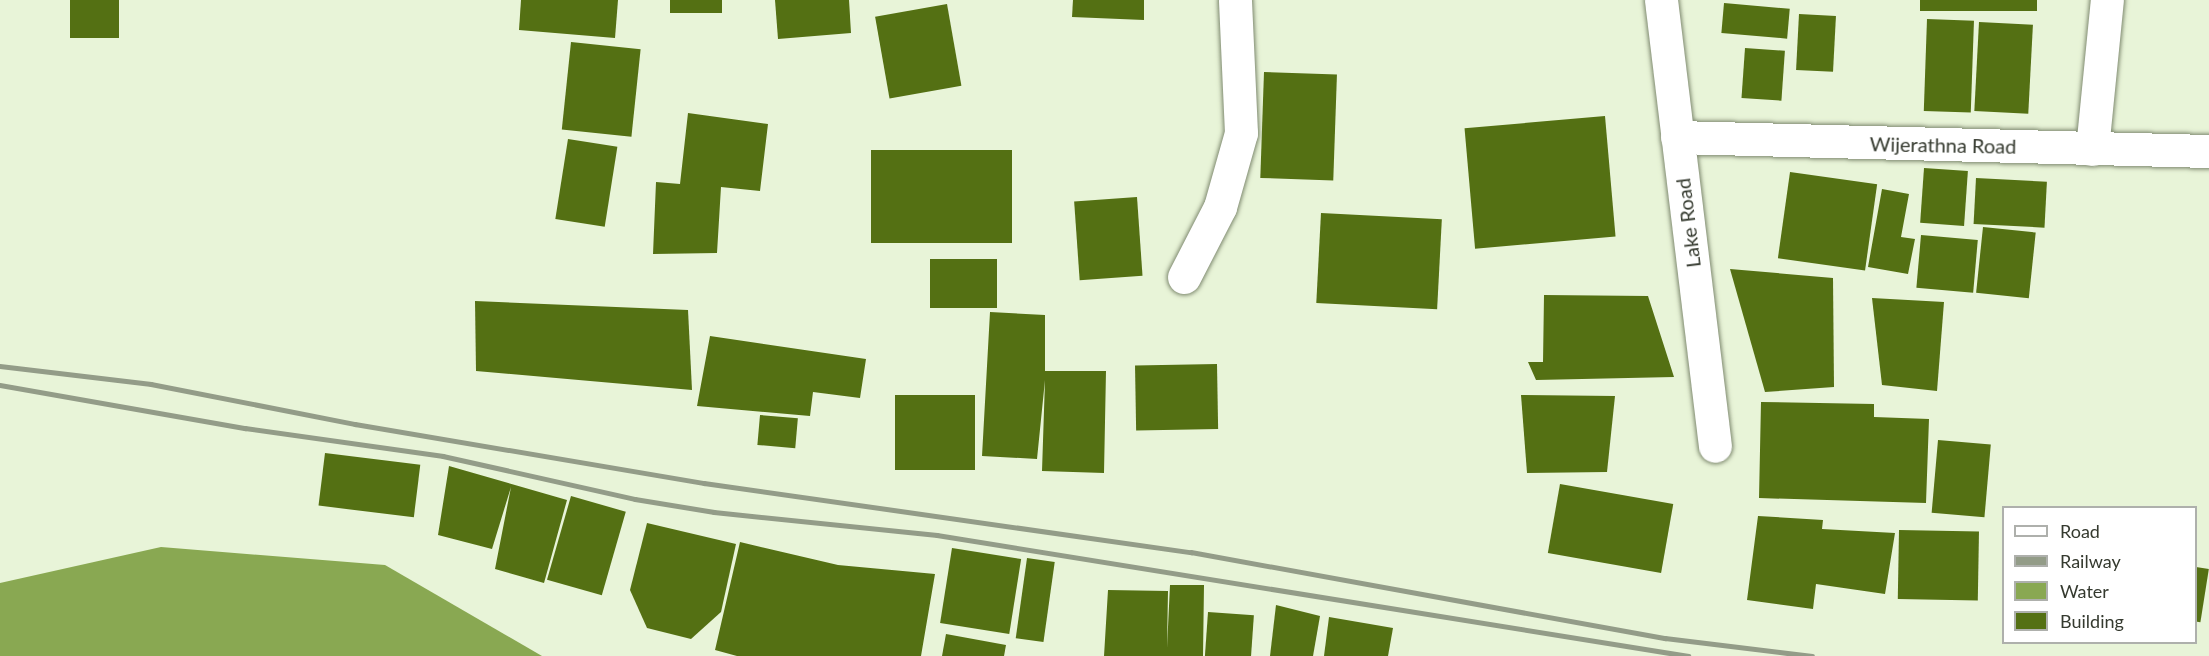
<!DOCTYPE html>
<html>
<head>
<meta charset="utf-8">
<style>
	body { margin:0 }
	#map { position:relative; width:2209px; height:656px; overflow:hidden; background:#e8f4d8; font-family:Lato,sans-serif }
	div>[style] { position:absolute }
	.water>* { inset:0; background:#89a852 }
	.building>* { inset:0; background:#547013; transform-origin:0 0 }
	.roads { filter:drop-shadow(0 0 2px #808b71) drop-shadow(0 0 2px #808b71) }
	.minor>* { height:33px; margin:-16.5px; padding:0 16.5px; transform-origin:16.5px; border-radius:16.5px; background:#fff }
	.rail>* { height:4.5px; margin:-2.25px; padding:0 2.25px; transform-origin:2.25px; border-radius:2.25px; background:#939c88 }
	span { translate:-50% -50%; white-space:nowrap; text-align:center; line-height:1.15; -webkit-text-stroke:6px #fff; paint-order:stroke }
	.street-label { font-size:20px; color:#353a2f }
	.legend { position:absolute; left:2002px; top:506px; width:195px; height:138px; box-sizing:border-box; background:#fff; border:2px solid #aeb0ac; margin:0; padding:8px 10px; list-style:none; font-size:18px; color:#353a2f }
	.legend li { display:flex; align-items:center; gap:12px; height:30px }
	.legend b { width:30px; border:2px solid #aeb0ac }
</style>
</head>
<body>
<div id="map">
	<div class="water">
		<div style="clip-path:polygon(161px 547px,385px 565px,542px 656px,0 656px,0 583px)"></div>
	</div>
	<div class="building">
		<div style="left:70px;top:0;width:49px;height:38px"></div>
		<div style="clip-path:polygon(521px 0,618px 0,615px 38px,519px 30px)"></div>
		<div style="left:670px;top:0;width:52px;height:13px"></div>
		<div style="clip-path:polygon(775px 0,849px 0,851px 33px,778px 39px)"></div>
		<div style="clip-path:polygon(1073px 0,1144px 0,1144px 20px,1072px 17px)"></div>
		<div style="left:1920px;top:0;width:117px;height:11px"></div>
		<div style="left:1724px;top:3px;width:66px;height:30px;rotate:5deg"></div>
		<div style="left:947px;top:4px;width:83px;height:73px;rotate:80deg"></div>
		<div style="left:1799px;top:14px;width:37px;height:56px;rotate:3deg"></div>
		<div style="left:1927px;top:19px;width:47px;height:92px;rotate:2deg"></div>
		<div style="left:1979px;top:22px;width:54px;height:89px;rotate:3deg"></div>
		<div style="left:571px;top:42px;width:70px;height:88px;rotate:6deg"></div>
		<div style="left:1745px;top:48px;width:40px;height:50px;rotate:4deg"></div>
		<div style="left:1264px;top:72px;width:73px;height:106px;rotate:2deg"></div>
		<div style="clip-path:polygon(688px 113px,768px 124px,760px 191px,721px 187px,717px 253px,653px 254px,656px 182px,680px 184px)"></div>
		<div style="left:1605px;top:116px;width:121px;height:141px;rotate:85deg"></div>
		<div style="left:568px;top:139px;width:50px;height:81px;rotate:9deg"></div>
		<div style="left:871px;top:150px;width:141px;height:93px"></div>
		<div style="left:1924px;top:168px;width:44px;height:55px;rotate:4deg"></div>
		<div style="left:1790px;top:172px;width:88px;height:87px;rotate:8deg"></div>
		<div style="left:1976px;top:178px;width:71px;height:46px;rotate:3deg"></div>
		<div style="clip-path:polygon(1882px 189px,1909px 194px,1901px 237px,1915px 239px,1908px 274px,1868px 267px)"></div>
		<div style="left:1137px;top:197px;width:79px;height:63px;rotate:86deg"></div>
		<div style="left:1321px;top:213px;width:121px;height:90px;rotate:3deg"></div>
		<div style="left:1983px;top:227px;width:53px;height:66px;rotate:6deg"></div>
		<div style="left:1921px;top:235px;width:57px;height:53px;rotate:5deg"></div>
		<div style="left:930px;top:259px;width:67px;height:49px"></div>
		<div style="clip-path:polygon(1730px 269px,1833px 278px,1834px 387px,1765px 392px)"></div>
		<div style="clip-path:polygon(1544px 295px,1648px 296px,1674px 377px,1536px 380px,1528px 362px,1543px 362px)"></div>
		<div style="clip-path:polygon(1872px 298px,1944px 302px,1937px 391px,1882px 385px)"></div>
		<div style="clip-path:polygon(475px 301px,688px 310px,692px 390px,476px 371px)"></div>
		<div style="clip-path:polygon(990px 312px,1045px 315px,1045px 371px,1106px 371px,1104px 473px,1042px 471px,1045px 380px,1037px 459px,982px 456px)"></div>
		<div style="clip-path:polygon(710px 336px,866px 359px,860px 398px,813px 392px,810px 416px,697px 406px)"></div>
		<div style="left:1217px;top:364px;width:65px;height:82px;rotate:89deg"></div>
		<div style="left:975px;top:395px;width:75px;height:80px;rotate:90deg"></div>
		<div style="clip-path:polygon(1521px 395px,1615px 396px,1607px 472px,1527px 473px)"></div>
		<div style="clip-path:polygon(1761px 402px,1874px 404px,1874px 417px,1929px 419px,1926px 503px,1759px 498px)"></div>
		<div style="left:760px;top:415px;width:38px;height:30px;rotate:5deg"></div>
		<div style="left:1938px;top:440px;width:53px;height:73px;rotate:5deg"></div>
		<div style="left:325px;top:453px;width:96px;height:53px;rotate:7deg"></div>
		<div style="clip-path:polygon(449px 466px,567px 500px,544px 583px,495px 569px,511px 487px,492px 549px,438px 535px)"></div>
		<div style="left:1560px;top:484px;width:115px;height:70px;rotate:10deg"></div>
		<div style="left:571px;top:496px;width:57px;height:87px;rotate:16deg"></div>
		<div style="clip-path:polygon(1758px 516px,1823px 520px,1822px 529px,1895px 533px,1885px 594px,1816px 584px,1813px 609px,1747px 600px)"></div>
		<div style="clip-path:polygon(647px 523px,736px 544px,721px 612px,691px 639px,647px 628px,630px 590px)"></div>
		<div style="left:1899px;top:530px;width:80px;height:69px;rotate:1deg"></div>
		<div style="clip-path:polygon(740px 542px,838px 565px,935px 574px,921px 656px,737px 656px,715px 650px)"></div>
		<div style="left:952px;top:548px;width:70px;height:76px;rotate:9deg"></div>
		<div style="left:1027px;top:558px;width:28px;height:81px;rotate:8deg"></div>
		<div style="left:2196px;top:567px;width:13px;height:54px;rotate:9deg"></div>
		<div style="clip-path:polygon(1170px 585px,1204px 585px,1203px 656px,1104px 656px,1108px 590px,1168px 591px,1167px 648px)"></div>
		<div style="clip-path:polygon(1276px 605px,1320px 616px,1313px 656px,1270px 656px)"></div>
		<div style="left:1208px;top:612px;width:46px;height:44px;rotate:4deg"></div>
		<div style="clip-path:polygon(1329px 617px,1393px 628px,1388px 656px,1324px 656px)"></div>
		<div style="clip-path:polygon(946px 634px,1006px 645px,1004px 656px,942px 656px)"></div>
	</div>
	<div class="roads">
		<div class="minor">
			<div style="left:1661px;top:0;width:449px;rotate:83.1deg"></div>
			<div style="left:1677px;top:137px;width:532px;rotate:1.51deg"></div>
			<div style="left:2092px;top:149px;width:150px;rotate:-84.3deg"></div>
			<div style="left:1184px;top:277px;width:79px;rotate:-62.8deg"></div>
			<div style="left:1220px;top:207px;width:77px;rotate:-74.2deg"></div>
			<div style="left:1241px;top:133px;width:133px;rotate:-92.6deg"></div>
		</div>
	</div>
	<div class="rail">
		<div style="left:0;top:366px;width:152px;rotate:6.8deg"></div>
		<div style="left:151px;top:384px;width:208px;rotate:11.1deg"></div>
		<div style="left:355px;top:424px;width:354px;rotate:9.6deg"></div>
		<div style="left:704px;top:483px;width:492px;rotate:8.1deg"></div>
		<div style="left:1191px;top:552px;width:482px;rotate:10.3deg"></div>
		<div style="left:1665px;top:638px;width:148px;rotate:7deg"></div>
		<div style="left:0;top:385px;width:249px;rotate:10deg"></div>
		<div style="left:245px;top:428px;width:200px;rotate:8deg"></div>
		<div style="left:443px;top:456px;width:197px;rotate:12.6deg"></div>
		<div style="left:635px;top:499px;width:80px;rotate:9.3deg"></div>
		<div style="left:714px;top:512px;width:224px;rotate:5.9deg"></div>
		<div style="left:937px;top:535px;width:761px;rotate:9.15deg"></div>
	</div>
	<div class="street-label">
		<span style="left:1943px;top:145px;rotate:1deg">Wijerathna Road</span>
		<span style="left:1688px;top:223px;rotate:-97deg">Lake Road</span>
	</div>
	<ul class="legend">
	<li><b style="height:8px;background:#fff"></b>Road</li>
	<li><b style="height:8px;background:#939c88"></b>Railway</li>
	<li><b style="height:16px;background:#89a852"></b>Water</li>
	<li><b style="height:16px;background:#547013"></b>Building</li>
	</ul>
</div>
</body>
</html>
